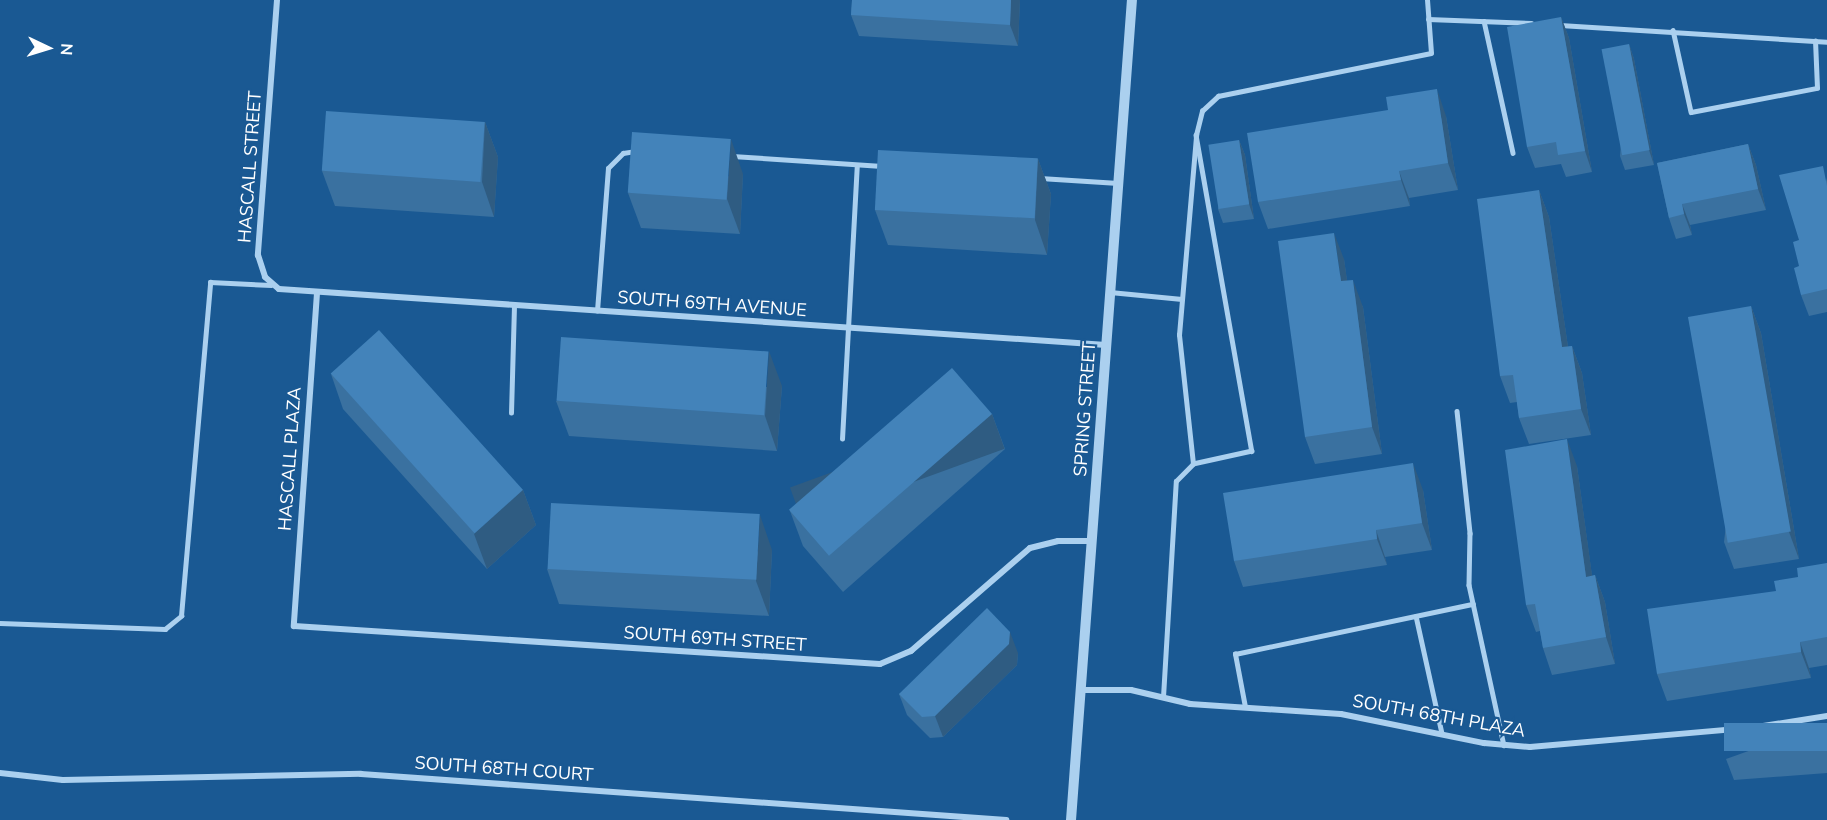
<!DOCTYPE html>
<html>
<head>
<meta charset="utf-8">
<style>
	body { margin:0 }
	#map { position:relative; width:1827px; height:820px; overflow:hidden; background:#1a5993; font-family:"Nunito Sans",sans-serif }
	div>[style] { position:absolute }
	.service>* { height:4.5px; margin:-2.25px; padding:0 2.25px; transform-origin:2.25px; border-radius:2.25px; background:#abd0ef }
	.minor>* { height:6px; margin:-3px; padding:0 3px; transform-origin:3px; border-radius:3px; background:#abd0ef }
	.tertiary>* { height:10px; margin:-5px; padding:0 5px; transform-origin:5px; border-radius:5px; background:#abd0ef }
	.wall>* { inset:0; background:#3a71a0 }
	.shaded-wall>* { inset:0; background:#2f5c82; transform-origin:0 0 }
	.building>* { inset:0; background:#4383ba; transform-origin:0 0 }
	span { translate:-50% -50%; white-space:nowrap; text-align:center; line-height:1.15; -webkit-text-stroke:4.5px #1a5993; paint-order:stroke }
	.street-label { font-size:18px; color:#fff }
	.north { position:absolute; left:18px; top:18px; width:60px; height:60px; -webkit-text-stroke:4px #1a5993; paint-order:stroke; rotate:94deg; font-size:16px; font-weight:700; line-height:24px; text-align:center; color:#fff }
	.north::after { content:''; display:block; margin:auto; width:21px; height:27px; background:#fff; clip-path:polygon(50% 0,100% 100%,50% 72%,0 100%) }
</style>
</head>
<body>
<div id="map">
	<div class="service">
		<div style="left:1428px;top:19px;width:103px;rotate:2.2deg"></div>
		<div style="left:1484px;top:21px;width:135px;rotate:77.6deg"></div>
		<div style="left:1560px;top:25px;width:268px;rotate:3.6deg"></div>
		<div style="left:1673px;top:30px;width:84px;rotate:77.6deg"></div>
		<div style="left:1691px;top:112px;width:128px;rotate:-10.8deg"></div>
		<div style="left:1817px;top:88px;width:47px;rotate:-92.4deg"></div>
		<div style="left:1196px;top:135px;width:321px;rotate:80deg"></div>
		<div style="left:1252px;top:451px;width:60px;rotate:167.6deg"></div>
		<div style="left:1193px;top:464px;width:130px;rotate:-96.2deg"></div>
		<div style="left:1179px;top:335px;width:201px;rotate:-85.1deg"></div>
		<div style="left:1196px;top:135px;width:25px;rotate:-76deg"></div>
		<div style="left:1202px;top:111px;width:22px;rotate:-43deg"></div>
		<div style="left:1218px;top:96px;width:217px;rotate:-11.4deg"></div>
		<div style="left:1431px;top:53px;width:53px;rotate:-94.3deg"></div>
		<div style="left:732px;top:156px;width:150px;rotate:3.8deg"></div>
		<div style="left:1040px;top:178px;width:78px;rotate:3.7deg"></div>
		<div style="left:1110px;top:292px;width:72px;rotate:5.6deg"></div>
		<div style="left:597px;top:311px;width:143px;rotate:-85.6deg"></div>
		<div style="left:608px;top:168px;width:21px;rotate:-45deg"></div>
		<div style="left:623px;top:153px;width:13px;rotate:-9deg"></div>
		<div style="left:1457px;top:411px;width:123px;rotate:83.9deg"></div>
		<div style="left:1470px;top:533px;width:52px;rotate:91.1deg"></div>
		<div style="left:1469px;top:585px;width:164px;rotate:77.7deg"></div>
		<div style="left:511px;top:413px;width:107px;rotate:-88.4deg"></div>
		<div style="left:842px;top:439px;width:274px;rotate:-86.9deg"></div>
		<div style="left:1416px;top:616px;width:120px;rotate:77.5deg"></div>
		<div style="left:0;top:623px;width:165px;rotate:2.1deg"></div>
		<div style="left:165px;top:629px;width:21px;rotate:-39deg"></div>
		<div style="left:181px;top:616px;width:335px;rotate:-85deg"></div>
		<div style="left:210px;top:282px;width:61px;rotate:2.8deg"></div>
		<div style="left:1163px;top:697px;width:216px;rotate:-86.6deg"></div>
		<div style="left:1176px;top:481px;width:24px;rotate:-45deg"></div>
		<div style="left:1245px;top:707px;width:54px;rotate:-100.7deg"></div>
		<div style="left:1235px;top:654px;width:243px;rotate:-11.9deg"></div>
	</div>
	<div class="minor">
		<div style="left:277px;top:0;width:256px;rotate:94.3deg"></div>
		<div style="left:258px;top:255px;width:23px;rotate:72deg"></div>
		<div style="left:265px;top:277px;width:18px;rotate:41deg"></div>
		<div style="left:279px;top:289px;width:829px;rotate:3.87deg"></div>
		<div style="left:317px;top:293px;width:334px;rotate:94deg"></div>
		<div style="left:294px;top:626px;width:587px;rotate:3.71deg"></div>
		<div style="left:880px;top:664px;width:34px;rotate:-23deg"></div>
		<div style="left:911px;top:651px;width:157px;rotate:-40.9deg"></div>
		<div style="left:1030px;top:548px;width:29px;rotate:-14deg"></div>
		<div style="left:1058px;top:541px;width:34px"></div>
		<div style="left:1082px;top:690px;width:49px"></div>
		<div style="left:1131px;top:690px;width:61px;rotate:13.3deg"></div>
		<div style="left:1190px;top:704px;width:151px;rotate:3.8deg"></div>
		<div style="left:1341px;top:714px;width:146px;rotate:11.5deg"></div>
		<div style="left:1484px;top:743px;width:46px;rotate:5deg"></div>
		<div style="left:1530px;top:747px;width:228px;rotate:-5deg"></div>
		<div style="left:1757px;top:727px;width:71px;rotate:-8.9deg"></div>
		<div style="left:0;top:773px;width:63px;rotate:6.3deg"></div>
		<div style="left:63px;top:780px;width:298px;rotate:-1.2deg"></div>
		<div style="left:361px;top:774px;width:647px;rotate:4.08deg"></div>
	</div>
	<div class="tertiary">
		<div style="left:1071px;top:820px;width:822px;rotate:-85.75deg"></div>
	</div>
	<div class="wall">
		<div style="clip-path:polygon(852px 0,1020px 0,1018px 46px,859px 36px,851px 15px)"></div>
		<div style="clip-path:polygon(1561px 17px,1569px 38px,1592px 172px,1566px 177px,1561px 164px,1535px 168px,1527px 147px)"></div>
		<div style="clip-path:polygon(1629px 44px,1634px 59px,1654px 165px,1625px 170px,1620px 156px)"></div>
		<div style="clip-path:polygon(1446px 116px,1458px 190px,1409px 198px,1410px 206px,1268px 229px,1258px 202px)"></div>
		<div style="clip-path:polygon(485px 122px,498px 157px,494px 217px,335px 206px,322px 171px)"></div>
		<div style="clip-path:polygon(1239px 140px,1245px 155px,1254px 219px,1223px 223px,1218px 209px)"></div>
		<div style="clip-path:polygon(1748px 144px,1756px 165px,1766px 210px,1690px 225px,1692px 235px,1676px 239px,1669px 218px,1657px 163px)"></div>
		<div style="clip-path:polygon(1038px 159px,1051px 194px,1047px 255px,888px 245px,875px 210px)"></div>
		<div style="clip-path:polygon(743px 174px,740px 234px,641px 228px,628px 193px)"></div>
		<div style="clip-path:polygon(1827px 178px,1827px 312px,1809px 316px,1801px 295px,1799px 266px)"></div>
		<div style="clip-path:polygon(1539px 190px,1549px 217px,1568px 347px,1572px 346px,1582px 373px,1591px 435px,1529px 444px,1519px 418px,1517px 402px,1510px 403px,1500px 376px)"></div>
		<div style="clip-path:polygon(1344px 259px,1347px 281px,1363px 307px,1382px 454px,1315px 464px,1305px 437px)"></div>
		<div style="clip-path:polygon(1751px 306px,1761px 333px,1799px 559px,1734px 569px,1724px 542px)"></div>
		<div style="clip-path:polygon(331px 374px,523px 490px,536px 525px,487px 569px,343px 409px)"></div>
		<div style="clip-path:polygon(782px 386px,777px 451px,569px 436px,556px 401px)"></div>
		<div style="clip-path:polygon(992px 414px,1005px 449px,843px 592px,803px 546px,790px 511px)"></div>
		<div style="clip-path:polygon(1577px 466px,1592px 576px,1595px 575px,1605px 602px,1615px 664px,1552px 675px,1543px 648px,1540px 631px,1536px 632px,1526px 605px)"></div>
		<div style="clip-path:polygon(1423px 490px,1432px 550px,1385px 557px,1387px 565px,1243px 587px,1234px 561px)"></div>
		<div style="clip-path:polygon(772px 550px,769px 616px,559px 604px,547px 569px)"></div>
		<div style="clip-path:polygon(1827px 563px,1827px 665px,1809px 668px,1811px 678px,1667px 701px,1657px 674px,1798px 577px)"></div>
		<div style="clip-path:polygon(1018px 653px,1017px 665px,943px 737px,930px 738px,907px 715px,899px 694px)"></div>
		<div style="clip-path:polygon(1827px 723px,1827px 773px,1734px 780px,1726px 759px)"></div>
	</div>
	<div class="shaded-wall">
		<div style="clip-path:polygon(1011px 0,1020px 0,1018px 46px,1010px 25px)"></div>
		<div style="clip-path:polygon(1561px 17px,1569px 38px,1592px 172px,1585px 151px)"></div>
		<div style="clip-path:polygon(1629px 44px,1634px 59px,1654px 165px,1649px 150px)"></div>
		<div style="clip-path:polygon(1437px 89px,1446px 116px,1458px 190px,1448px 163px)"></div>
		<div style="clip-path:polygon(485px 122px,498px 157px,494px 217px,482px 182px)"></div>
		<div style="clip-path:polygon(731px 139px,743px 174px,740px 234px,727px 199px)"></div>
		<div style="clip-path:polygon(1239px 140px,1245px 155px,1254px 219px,1249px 204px)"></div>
		<div style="clip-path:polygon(1748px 144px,1756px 165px,1766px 210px,1758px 189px)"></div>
		<div style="clip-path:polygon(1038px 159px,1051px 194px,1047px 255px,1035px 220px)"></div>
		<div style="clip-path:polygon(1399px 171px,1409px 198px,1410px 206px,1401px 180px)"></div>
		<div style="clip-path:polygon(1539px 190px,1549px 217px,1572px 374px,1562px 347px)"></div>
		<div style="clip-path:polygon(1682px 204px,1690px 225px,1692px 235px,1684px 214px)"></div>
		<div style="clip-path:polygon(1334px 233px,1344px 259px,1351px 308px,1341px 281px)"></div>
		<div style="clip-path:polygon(1353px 280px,1363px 307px,1382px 454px,1372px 427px)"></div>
		<div style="clip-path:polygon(1751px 306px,1761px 333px,1799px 559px,1789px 532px)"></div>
		<div style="clip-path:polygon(1572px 346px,1582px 373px,1591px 435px,1581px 409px)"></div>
		<div style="clip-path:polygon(769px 351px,782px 386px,777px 451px,765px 416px)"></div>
		<div style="left:992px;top:414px;width:37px;height:215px;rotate:70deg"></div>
		<div style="clip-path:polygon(1567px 439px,1577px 466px,1596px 604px,1586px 577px)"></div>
		<div style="clip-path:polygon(1413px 463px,1423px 490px,1432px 550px,1422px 523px)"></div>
		<div style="clip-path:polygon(523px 490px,536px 525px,487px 569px,474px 534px)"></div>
		<div style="clip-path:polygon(760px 515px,772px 550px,769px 616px,756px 581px)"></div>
		<div style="clip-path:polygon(1376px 530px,1385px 557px,1387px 565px,1377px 539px)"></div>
		<div style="clip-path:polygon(1595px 575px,1605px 602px,1615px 664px,1606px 637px)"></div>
		<div style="clip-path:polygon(1010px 632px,1018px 653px,1017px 665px,943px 737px,935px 716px)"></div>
		<div style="clip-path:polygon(1800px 642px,1809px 668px,1811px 678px,1801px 652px)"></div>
	</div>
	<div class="building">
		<div style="clip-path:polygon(852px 0,1011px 0,1010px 25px,851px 15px)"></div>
		<div style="clip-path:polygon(1561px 17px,1585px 151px,1558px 155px,1556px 142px,1527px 147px,1507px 27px)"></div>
		<div style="left:1629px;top:44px;width:108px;height:28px;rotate:79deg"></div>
		<div style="clip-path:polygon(1437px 89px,1448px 163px,1399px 171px,1401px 180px,1258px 202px,1247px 133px,1388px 110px,1386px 97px)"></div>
		<div style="left:326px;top:111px;width:159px;height:60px;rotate:4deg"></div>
		<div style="left:632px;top:132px;width:99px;height:61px;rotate:4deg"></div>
		<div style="left:1239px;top:140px;width:65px;height:31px;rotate:81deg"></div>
		<div style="clip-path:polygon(1748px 144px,1758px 189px,1682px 204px,1684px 214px,1669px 218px,1657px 163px)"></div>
		<div style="left:878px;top:150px;width:160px;height:60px;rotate:3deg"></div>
		<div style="clip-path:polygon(1823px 166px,1827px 186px,1827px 289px,1801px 295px,1794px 268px,1799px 266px,1793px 242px,1799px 240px,1779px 175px)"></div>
		<div style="clip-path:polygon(1539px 190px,1562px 347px,1572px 346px,1581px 409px,1519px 418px,1513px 375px,1500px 376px,1477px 199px)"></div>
		<div style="clip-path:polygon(1334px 233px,1341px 281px,1353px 280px,1372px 427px,1305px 437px,1278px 241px)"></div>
		<div style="left:1751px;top:306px;width:229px;height:64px;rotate:80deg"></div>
		<div style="left:379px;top:330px;width:215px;height:65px;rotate:48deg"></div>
		<div style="left:561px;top:337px;width:208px;height:64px;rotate:4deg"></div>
		<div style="left:952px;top:368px;width:61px;height:216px;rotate:49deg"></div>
		<div style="clip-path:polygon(1567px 439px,1586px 577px,1595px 575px,1606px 637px,1543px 648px,1535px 604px,1526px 605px,1505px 450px)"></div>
		<div style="clip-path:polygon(1413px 463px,1422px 523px,1376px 530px,1377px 539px,1234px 561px,1223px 493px)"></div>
		<div style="left:551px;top:503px;width:209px;height:66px;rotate:3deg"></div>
		<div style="clip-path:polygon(1827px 563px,1827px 637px,1800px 642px,1801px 652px,1657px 674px,1647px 609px,1776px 591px,1774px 581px,1798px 577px,1797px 568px)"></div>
		<div style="clip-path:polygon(987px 608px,1010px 632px,1009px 644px,935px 716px,922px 717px,899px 694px)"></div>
		<div style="left:1827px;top:723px;width:28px;height:103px;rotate:90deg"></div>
	</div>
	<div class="street-label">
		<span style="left:250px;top:167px;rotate:-86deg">HASCALL STREET</span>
		<span style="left:712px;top:304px;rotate:4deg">SOUTH 69TH AVENUE</span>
		<span style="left:1085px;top:409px;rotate:-86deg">SPRING STREET</span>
		<span style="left:290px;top:459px;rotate:-86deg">HASCALL PLAZA</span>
		<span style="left:715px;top:639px;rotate:4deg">SOUTH 69TH STREET</span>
		<span style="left:1439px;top:716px;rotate:10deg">SOUTH 68TH PLAZA</span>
		<span style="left:504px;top:769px;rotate:4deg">SOUTH 68TH COURT</span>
	</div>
	<div class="north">N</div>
</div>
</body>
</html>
